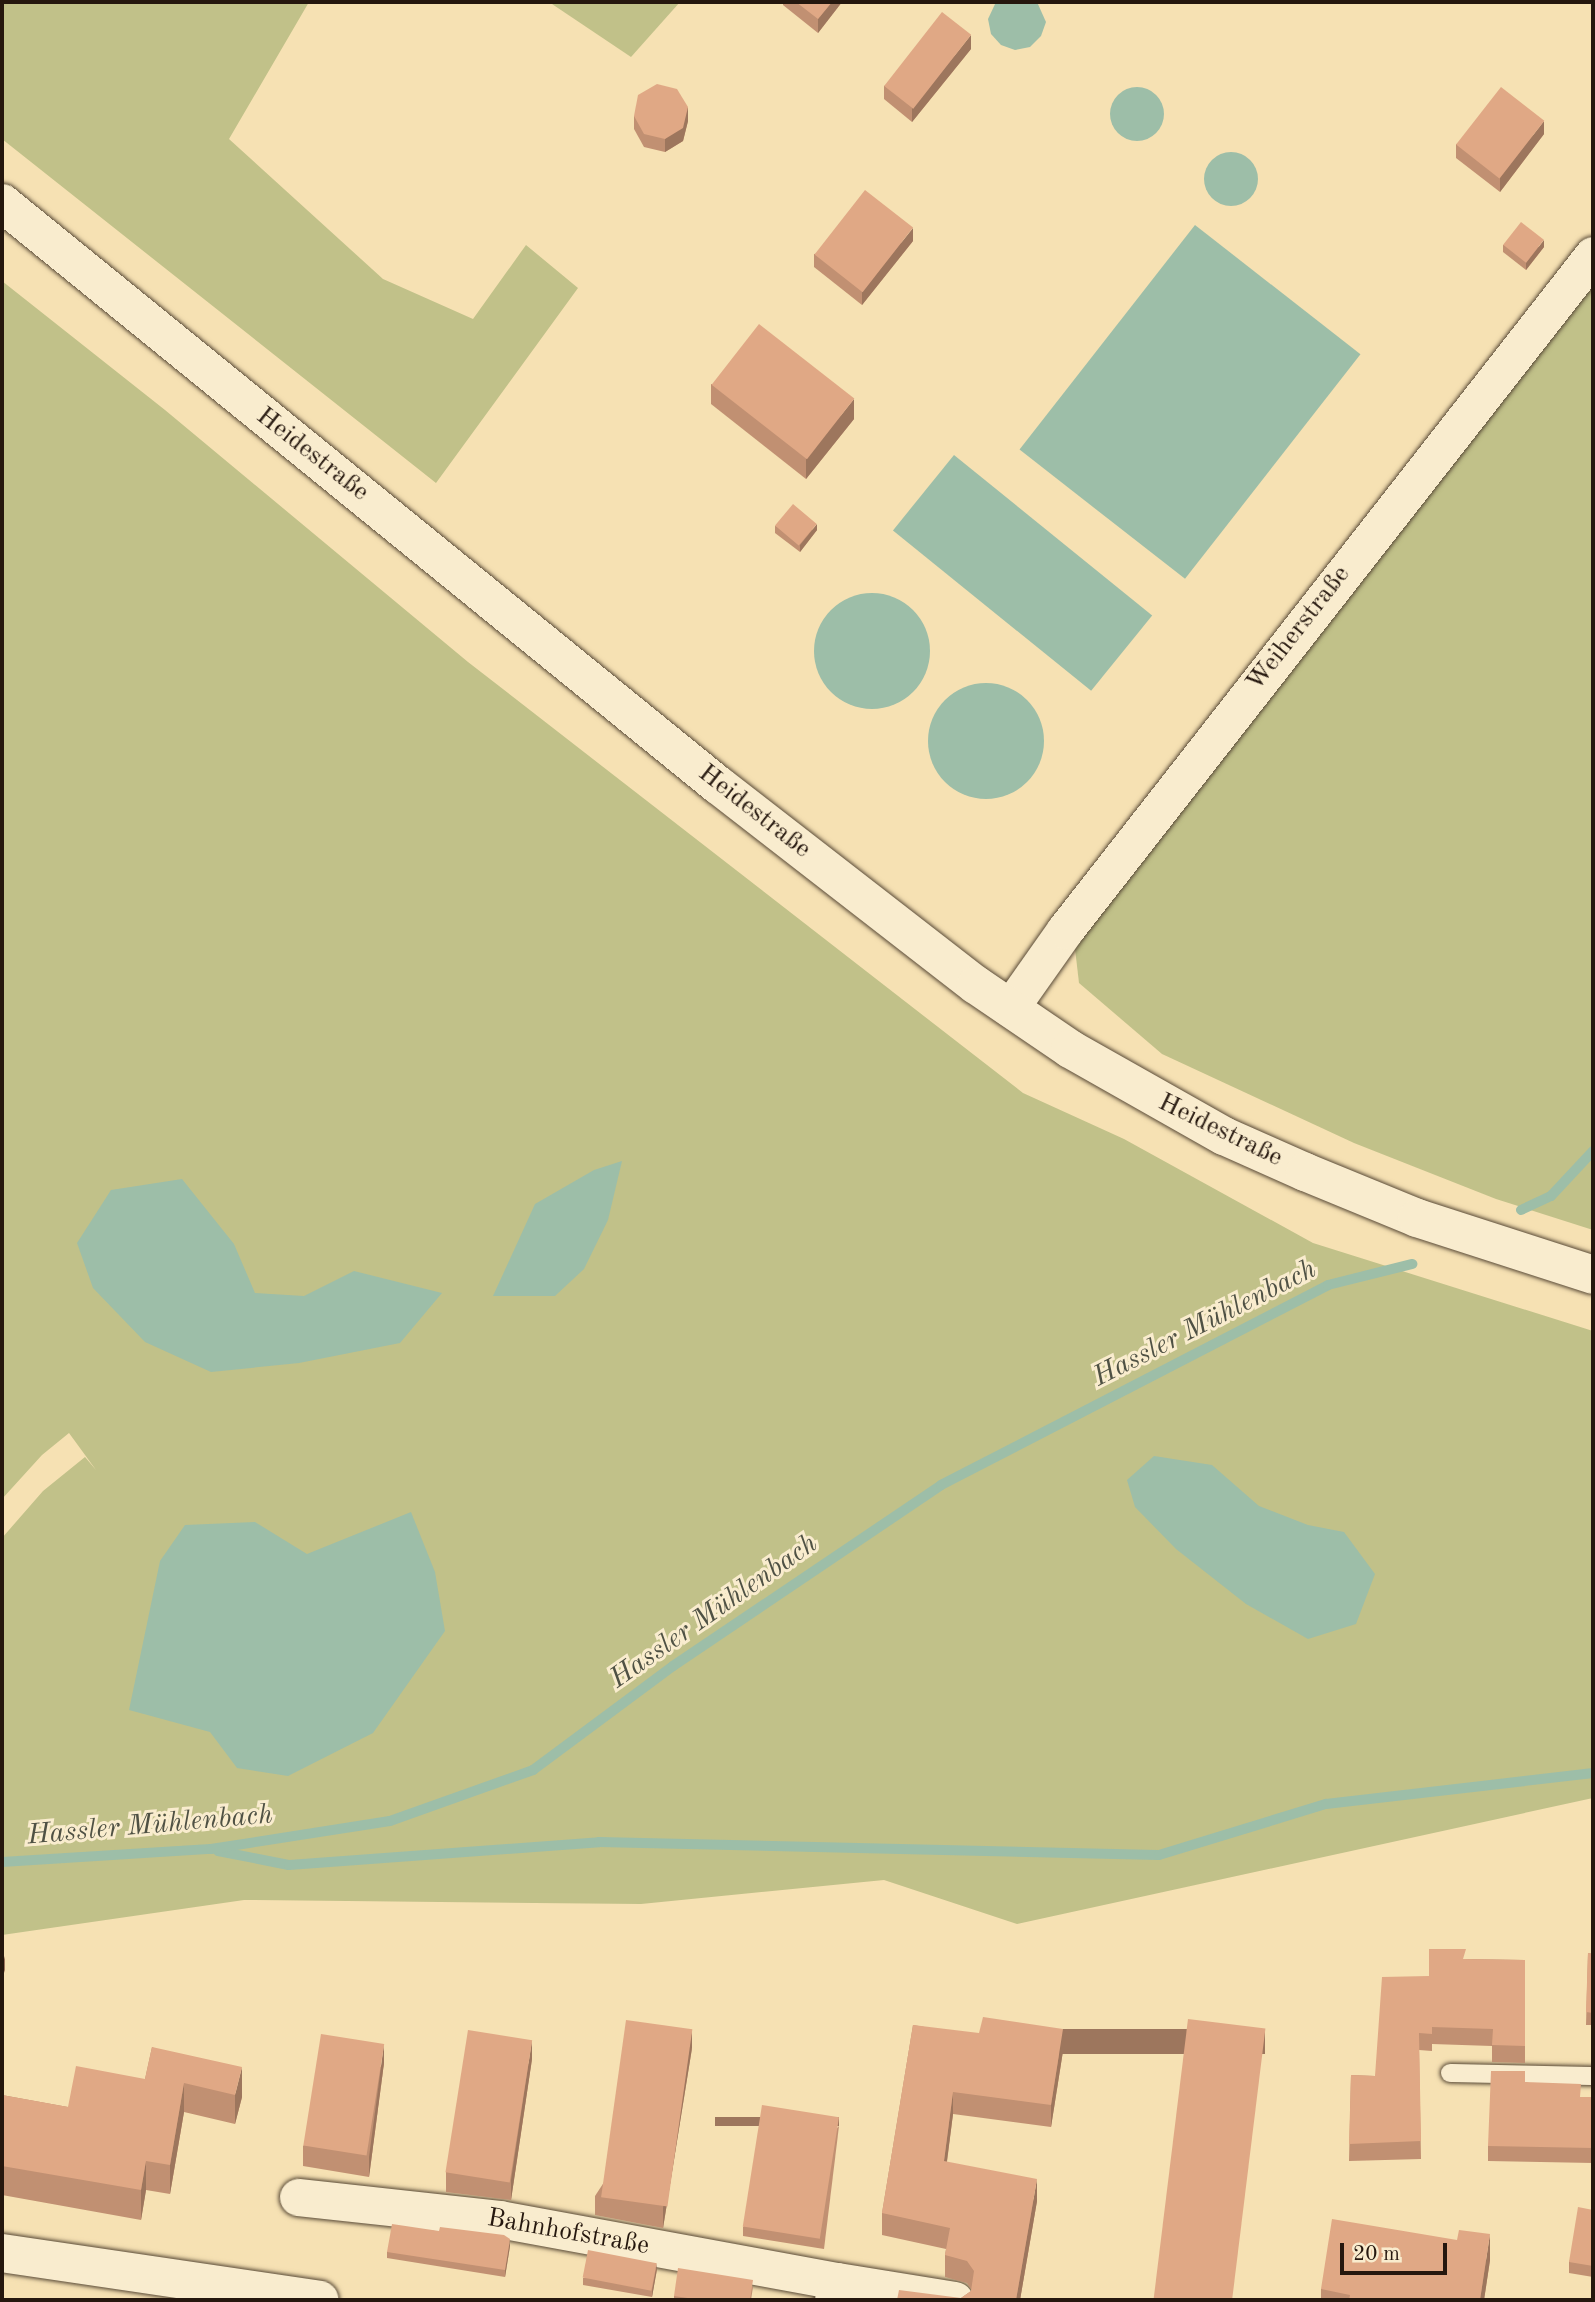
<!DOCTYPE html>
<html>
<head>
<meta charset="utf-8">
<style>
	body { margin:0 }
	#map { position:relative; width:1595px; height:2302px; overflow:hidden; background:#f6e1b3; font-family:"Old Standard TT",serif }
	div>[style] { position:absolute }
	.green>* { inset:0; background:#c1c189 }
	.water>* { inset:0; background:#9dbea8; transform-origin:0 0 }
	.round { border-radius:50% }
	.stream>* { height:10px; margin:-5px; padding:0 5px; transform-origin:5px; border-radius:5px; background:#9dbea8 }
	.roads { filter:drop-shadow(0 0 2px #594a37) drop-shadow(0 0 2px #594a37) }
	.lane>* { height:18px; margin:-9px; padding:0 9px; transform-origin:9px; border-radius:9px; background:#f9ecce }
	.street>* { height:37px; margin:-18.5px; padding:0 18.5px; transform-origin:18.5px; border-radius:18.5px; background:#f9ecce }
	.secondary>* { height:38px; margin:-19px; padding:0 19px; transform-origin:19px; border-radius:19px; background:#f9ecce }
	.wall>* { inset:0; background:#c19072 }
	.shaded-wall>* { inset:0; background:#9d765d; transform-origin:0 0 }
	.building>* { inset:0; background:#e0a885; transform-origin:0 0 }
	span { translate:-50% -50%; white-space:nowrap; text-align:center; line-height:1.15; -webkit-text-stroke:6px #f9ecce; paint-order:stroke }
	.street-label { font-size:26px; color:#25170e }
	.water-label { font-size:28px; color:#4f5144; font-style:italic }
	.frame { position:absolute; inset:0; border:4px solid #25170e; pointer-events:none }
	.scale { position:absolute; left:1340px; top:2243px; width:107px; height:32px; box-sizing:border-box; border:4px solid #25170e; border-top:0; padding-left:9px; font-size:21px; line-height:24px; white-space:nowrap; color:#25170e; -webkit-text-stroke:5px #f9ecce; paint-order:stroke }
</style>
</head>
<body>
<div id="map">
	<div class="green">
		<div style="clip-path:polygon(2px 2px,309px 2px,229px 139px,383px 279px,473px 319px,526px 245px,578px 288px,436px 483px,2px 139px)"></div>
		<div style="clip-path:polygon(549px 2px,680px 2px,631px 57px)"></div>
		<div style="clip-path:polygon(1593px 279px,1593px 1230px,1496px 1199px,1354px 1143px,1162px 1054px,1079px 983px,1074px 940px)"></div>
		<div style="clip-path:polygon(2px 281px,165px 410px,468px 662px,1023px 1093px,1124px 1139px,1313px 1243px,1593px 1331px,1593px 1798px,1017px 1924px,884px 1880px,641px 1904px,244px 1900px,2px 1935px,2px 1538px,43px 1491px,85px 1457px,96px 1470px,69px 1433px,42px 1455px,2px 1499px)"></div>
	</div>
	<div class="water">
		<div style="clip-path:polygon(996px 2px,1037px 2px,1046px 22px,1041px 36px,1030px 47px,1015px 50px,1001px 45px,991px 34px,988px 19px)"></div>
		<div class="round" style="left:1110px;top:87px;width:54px;height:54px"></div>
		<div class="round" style="left:1204px;top:152px;width:54px;height:54px"></div>
		<div style="left:1195px;top:225px;width:210px;height:285px;rotate:38deg"></div>
		<div style="left:954px;top:455px;width:255px;height:97px;rotate:39deg"></div>
		<div class="round" style="left:814px;top:593px;width:116px;height:116px"></div>
		<div class="round" style="left:928px;top:683px;width:116px;height:116px"></div>
		<div style="clip-path:polygon(622px 1161px,608px 1220px,584px 1269px,555px 1296px,493px 1296px,535px 1204px,594px 1170px)"></div>
		<div style="clip-path:polygon(182px 1179px,234px 1244px,255px 1293px,304px 1296px,354px 1271px,442px 1293px,400px 1343px,299px 1363px,211px 1372px,145px 1342px,93px 1288px,77px 1243px,111px 1190px)"></div>
		<div style="clip-path:polygon(1154px 1456px,1212px 1465px,1259px 1506px,1308px 1525px,1344px 1532px,1375px 1574px,1356px 1624px,1308px 1639px,1246px 1604px,1176px 1549px,1135px 1507px,1127px 1480px)"></div>
		<div style="clip-path:polygon(411px 1512px,435px 1572px,445px 1631px,373px 1733px,288px 1776px,237px 1768px,210px 1732px,129px 1710px,160px 1561px,185px 1525px,255px 1522px,307px 1554px)"></div>
	</div>
	<div class="stream">
		<div style="left:1521px;top:1210px;width:33px;rotate:-25deg"></div>
		<div style="left:1551px;top:1196px;width:62px;rotate:-47deg"></div>
		<div style="left:218px;top:1851px;width:72px;rotate:11.2deg"></div>
		<div style="left:289px;top:1865px;width:311px;rotate:-4.2deg"></div>
		<div style="left:599px;top:1842px;width:560px;rotate:1.33deg"></div>
		<div style="left:1159px;top:1855px;width:175px;rotate:-17deg"></div>
		<div style="left:1326px;top:1804px;width:269px;rotate:-6.6deg"></div>
		<div style="left:2px;top:1862px;width:209px;rotate:-3.6deg"></div>
		<div style="left:211px;top:1849px;width:181px;rotate:-8.9deg"></div>
		<div style="left:390px;top:1821px;width:152px;rotate:-19.6deg"></div>
		<div style="left:533px;top:1770px;width:174px;rotate:-36.6deg"></div>
		<div style="left:673px;top:1666px;width:323px;rotate:-34deg"></div>
		<div style="left:941px;top:1485px;width:436px;rotate:-27.3deg"></div>
		<div style="left:1328px;top:1285px;width:87px;rotate:-14deg"></div>
	</div>
	<div class="roads">
		<div class="lane">
			<div style="left:1450px;top:2073px;width:143px;rotate:1.2deg"></div>
		</div>
		<div class="street">
			<div style="left:1010px;top:1008px;width:95px;rotate:-54.8deg"></div>
			<div style="left:1065px;top:930px;width:857px;rotate:-51.97deg"></div>
			<div style="left:298px;top:2197px;width:202px;rotate:6.2deg"></div>
			<div style="left:499px;top:2219px;width:344px;rotate:10.4deg"></div>
			<div style="left:833px;top:2300px;width:19px;rotate:-78deg"></div>
			<div style="left:837px;top:2281px;width:119px;rotate:9.2deg"></div>
		</div>
		<div class="secondary">
			<div style="left:2px;top:203px;width:923px;rotate:39.11deg"></div>
			<div style="left:718px;top:785px;width:326px;rotate:37.8deg"></div>
			<div style="left:976px;top:985px;width:114px;rotate:34.2deg"></div>
			<div style="left:1070px;top:1049px;width:177px;rotate:29.5deg"></div>
			<div style="left:1224px;top:1136px;width:89px;rotate:24deg"></div>
			<div style="left:1305px;top:1172px;width:121px;rotate:22.3deg"></div>
			<div style="left:1417px;top:1218px;width:185px;rotate:17.9deg"></div>
			<div style="left:2px;top:2253px;width:321px;rotate:8.4deg"></div>
		</div>
	</div>
	<div class="wall">
		<div style="clip-path:polygon(783px 2px,842px 2px,818px 33px,783px 5px)"></div>
		<div style="clip-path:polygon(971px 49px,912px 122px,884px 99px,884px 86px)"></div>
		<div style="clip-path:polygon(634px 116px,688px 121px,683px 141px,665px 152px,644px 147px,634px 129px)"></div>
		<div style="clip-path:polygon(1544px 134px,1500px 192px,1456px 158px,1456px 144px)"></div>
		<div style="clip-path:polygon(913px 241px,862px 305px,814px 267px,814px 254px)"></div>
		<div style="clip-path:polygon(1503px 245px,1544px 247px,1526px 270px,1503px 252px)"></div>
		<div style="clip-path:polygon(711px 384px,854px 419px,806px 479px,711px 404px)"></div>
		<div style="clip-path:polygon(775px 526px,817px 530px,800px 552px,775px 533px)"></div>
		<div style="clip-path:polygon(1588px 1953px,1593px 1954px,1593px 2025px,1586px 2025px)"></div>
		<div style="clip-path:polygon(1466px 1959px,1525px 1960px,1525px 2063px,1492px 2062px,1492px 2046px,1432px 2044px,1432px 2051px,1419px 2050px,1421px 2159px,1349px 2161px,1351px 2075px,1375px 2076px,1429px 1976px)"></div>
		<div style="clip-path:polygon(913px 2025px,1063px 2051px,1051px 2127px,953px 2114px,947px 2162px,1037px 2201px,1020px 2300px,961px 2298px,971px 2291px,971px 2289px,967px 2283px,945px 2277px,945px 2255px,946px 2249px,882px 2235px,882px 2213px)"></div>
		<div style="clip-path:polygon(152px 2047px,242px 2097px,235px 2124px,184px 2112px,170px 2194px,146px 2190px,141px 2220px,2px 2195px,2px 2095px,68px 2107px,145px 2079px)"></div>
		<div style="clip-path:polygon(692px 2048px,663px 2228px,595px 2215px,595px 2196px)"></div>
		<div style="clip-path:polygon(532px 2059px,511px 2200px,446px 2192px,446px 2172px)"></div>
		<div style="clip-path:polygon(384px 2063px,369px 2177px,303px 2166px,303px 2146px)"></div>
		<div style="clip-path:polygon(1525px 2082px,1580px 2097px,1593px 2097px,1593px 2163px,1488px 2161px,1488px 2146px)"></div>
		<div style="clip-path:polygon(839px 2126px,824px 2249px,743px 2236px,743px 2227px)"></div>
		<div style="clip-path:polygon(1593px 2210px,1593px 2277px,1569px 2273px,1569px 2262px)"></div>
		<div style="clip-path:polygon(439px 2231px,510px 2246px,505px 2277px,387px 2258px,387px 2252px)"></div>
		<div style="clip-path:polygon(1490px 2260px,1484px 2300px,1321px 2300px,1321px 2289px)"></div>
		<div style="clip-path:polygon(657px 2269px,652px 2297px,583px 2285px,583px 2278px)"></div>
		<div style="clip-path:polygon(753px 2287px,751px 2300px,674px 2300px,674px 2296px)"></div>
	</div>
	<div class="shaded-wall">
		<div style="clip-path:polygon(832px 2px,842px 2px,818px 33px,818px 19px)"></div>
		<div style="clip-path:polygon(971px 35px,971px 49px,912px 122px,912px 109px)"></div>
		<div style="clip-path:polygon(688px 107px,688px 121px,683px 141px,665px 152px,665px 139px)"></div>
		<div style="clip-path:polygon(1544px 121px,1544px 134px,1500px 192px,1500px 178px)"></div>
		<div style="clip-path:polygon(913px 228px,913px 241px,862px 305px,862px 292px)"></div>
		<div style="clip-path:polygon(1544px 240px,1544px 247px,1526px 270px,1526px 263px)"></div>
		<div style="clip-path:polygon(854px 399px,854px 419px,806px 479px,806px 459px)"></div>
		<div style="clip-path:polygon(817px 524px,817px 530px,800px 552px,800px 545px)"></div>
		<div style="clip-path:polygon(5px 1956px,5px 1970px,2px 1979px,2px 1966px)"></div>
		<div style="clip-path:polygon(692px 2029px,692px 2048px,663px 2228px,663px 2208px)"></div>
		<div style="clip-path:polygon(1063px 2029px,1063px 2051px,1051px 2127px,1051px 2105px)"></div>
		<div style="left:1265px;top:2029px;width:25px;height:274px;rotate:90deg"></div>
		<div style="clip-path:polygon(532px 2040px,532px 2059px,511px 2200px,511px 2180px)"></div>
		<div style="clip-path:polygon(384px 2044px,384px 2063px,369px 2177px,369px 2157px)"></div>
		<div style="clip-path:polygon(242px 2067px,242px 2097px,235px 2124px,235px 2095px)"></div>
		<div style="clip-path:polygon(184px 2083px,184px 2112px,170px 2194px,170px 2165px)"></div>
		<div style="clip-path:polygon(953px 2092px,953px 2114px,944px 2183px,944px 2161px)"></div>
		<div style="left:839px;top:2117px;width:9px;height:124px;rotate:90deg"></div>
		<div style="clip-path:polygon(146px 2161px,146px 2190px,141px 2220px,141px 2190px)"></div>
		<div style="clip-path:polygon(1037px 2179px,1037px 2201px,1020px 2300px,1016px 2300px)"></div>
		<div style="clip-path:polygon(1490px 2234px,1490px 2260px,1484px 2300px,1480px 2300px)"></div>
		<div style="clip-path:polygon(510px 2239px,510px 2246px,505px 2277px,505px 2270px)"></div>
		<div style="clip-path:polygon(657px 2263px,657px 2269px,652px 2297px,652px 2291px)"></div>
	</div>
	<div class="building">
		<div style="clip-path:polygon(796px 2px,832px 2px,818px 19px)"></div>
		<div style="left:942px;top:12px;width:37px;height:94px;rotate:38deg"></div>
		<div style="clip-path:polygon(657px 84px,677px 89px,688px 107px,683px 128px,665px 139px,644px 134px,634px 116px,638px 95px)"></div>
		<div style="left:1501px;top:87px;width:55px;height:73px;rotate:38deg"></div>
		<div style="left:865px;top:190px;width:61px;height:82px;rotate:38deg"></div>
		<div style="left:1521px;top:222px;width:29px;height:29px;rotate:38deg"></div>
		<div style="left:759px;top:324px;width:121px;height:77px;rotate:38deg"></div>
		<div style="left:793px;top:504px;width:31px;height:28px;rotate:40deg"></div>
		<div style="clip-path:polygon(1429px 1949px,1466px 1949px,1463px 1959px,1525px 1960px,1525px 2046px,1492px 2045px,1493px 2029px,1432px 2027px,1432px 2034px,1419px 2033px,1421px 2141px,1349px 2144px,1351px 2075px,1375px 2076px,1382px 1977px,1429px 1976px)"></div>
		<div style="clip-path:polygon(1588px 1953px,1593px 1954px,1593px 2013px,1586px 2012px)"></div>
		<div style="clip-path:polygon(983px 2017px,1063px 2029px,1051px 2105px,953px 2092px,944px 2161px,1037px 2179px,1016px 2300px,897px 2300px,899px 2290px,961px 2298px,971px 2291px,974px 2271px,967px 2261px,945px 2255px,950px 2228px,882px 2213px,913px 2025px,979px 2033px)"></div>
		<div style="left:1188px;top:2019px;width:78px;height:285px;rotate:7deg"></div>
		<div style="left:626px;top:2020px;width:67px;height:179px;rotate:8deg"></div>
		<div style="left:468px;top:2030px;width:65px;height:144px;rotate:9deg"></div>
		<div style="left:321px;top:2034px;width:64px;height:113px;rotate:9deg"></div>
		<div style="clip-path:polygon(152px 2047px,242px 2067px,235px 2095px,184px 2083px,170px 2165px,146px 2161px,141px 2190px,2px 2166px,2px 2095px,68px 2107px,76px 2066px,145px 2079px)"></div>
		<div style="clip-path:polygon(1491px 2071px,1525px 2071px,1525px 2082px,1581px 2084px,1580px 2097px,1593px 2097px,1593px 2148px,1488px 2146px)"></div>
		<div style="left:762px;top:2105px;width:78px;height:123px;rotate:9deg"></div>
		<div style="clip-path:polygon(1578px 2207px,1593px 2210px,1593px 2266px,1569px 2262px)"></div>
		<div style="clip-path:polygon(1332px 2219px,1457px 2240px,1459px 2230px,1490px 2234px,1480px 2300px,1349px 2300px,1350px 2295px,1321px 2289px)"></div>
		<div style="clip-path:polygon(392px 2224px,439px 2231px,440px 2227px,504px 2235px,510px 2239px,505px 2270px,387px 2252px)"></div>
		<div style="left:588px;top:2250px;width:70px;height:28px;rotate:11deg"></div>
		<div style="clip-path:polygon(678px 2268px,753px 2280px,750px 2300px,701px 2300px,674px 2296px)"></div>
	</div>
	<div class="street-label">
		<span style="left:312px;top:455px;rotate:38deg">Heidestraße</span>
		<span style="left:1299px;top:629px;rotate:-52deg">Weiherstraße</span>
		<span style="left:754px;top:812px;rotate:38deg">Heidestraße</span>
		<span style="left:1220px;top:1131px;rotate:26deg">Heidestraße</span>
		<span style="left:568px;top:2233px;rotate:10deg">Bahnhofstraße</span>
	</div>
	<div class="water-label">
		<span style="left:1205px;top:1324px;rotate:-27deg">Hassler Mühlenbach</span>
		<span style="left:714px;top:1612px;rotate:-35deg">Hassler Mühlenbach</span>
		<span style="left:150px;top:1826px;rotate:-5deg">Hassler Mühlenbach</span>
	</div>
	<div class="frame"></div>
	<div class="scale">20 m</div>
</div>
</body>
</html>
